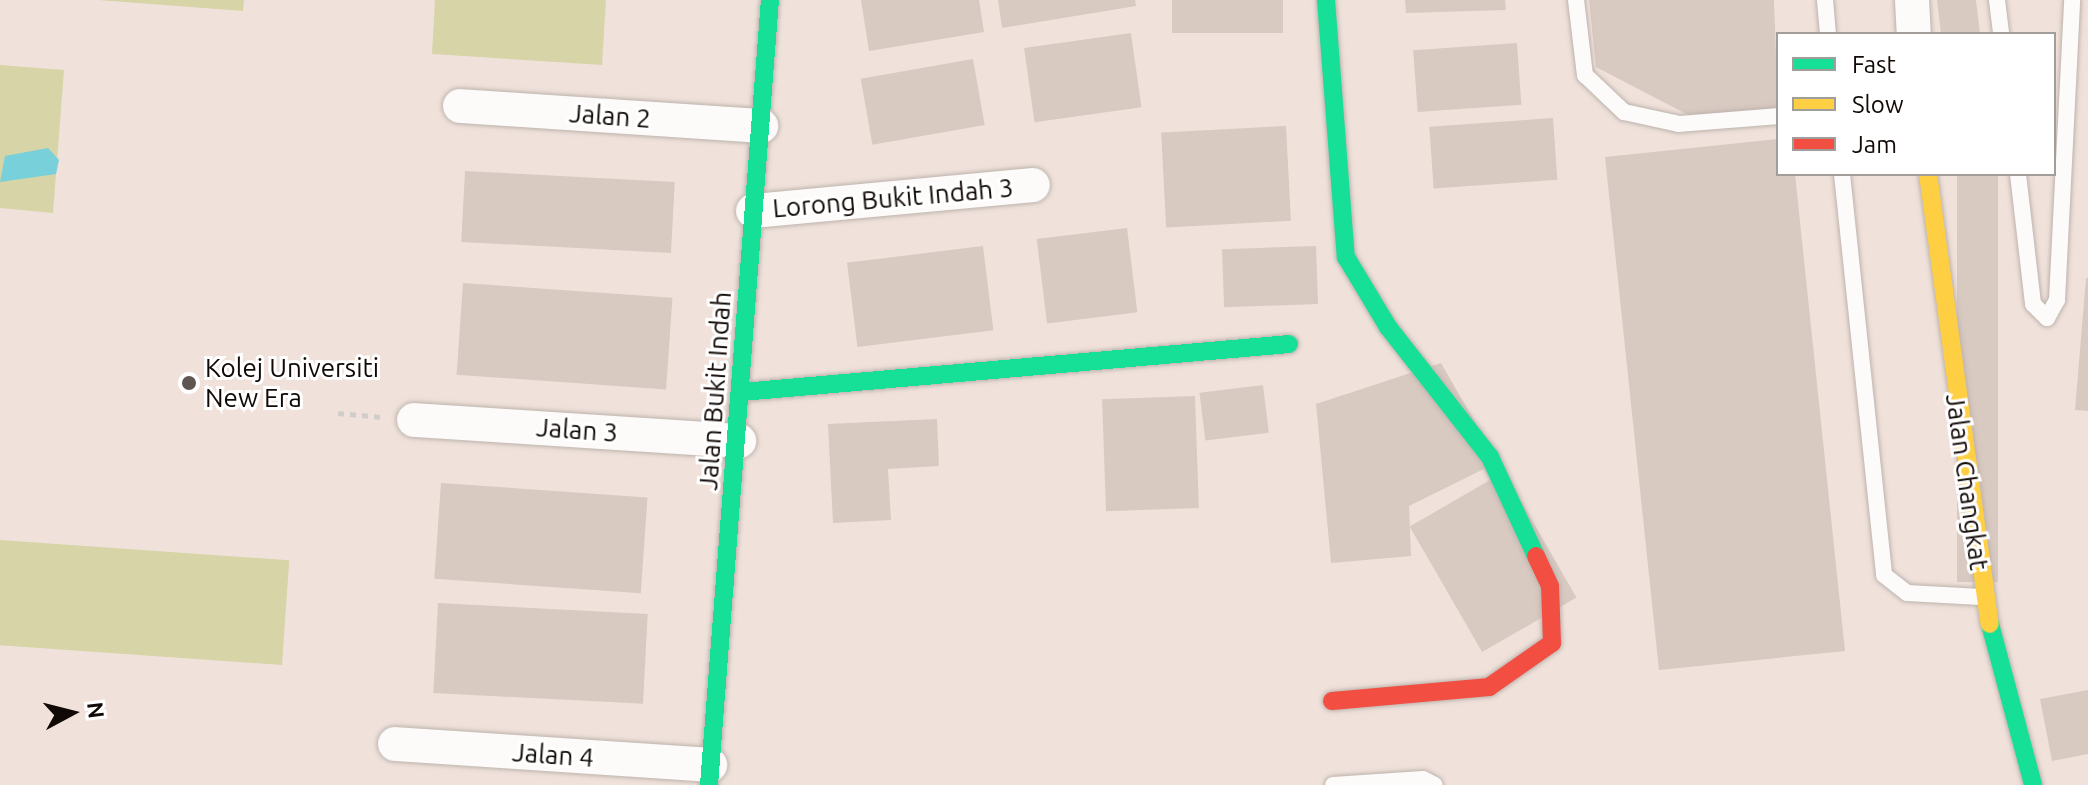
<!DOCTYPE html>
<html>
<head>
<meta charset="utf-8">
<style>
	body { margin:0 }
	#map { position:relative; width:2088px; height:785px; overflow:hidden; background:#f0e2db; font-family:Ubuntu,sans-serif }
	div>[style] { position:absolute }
	.green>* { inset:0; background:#d7d4a8; transform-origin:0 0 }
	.water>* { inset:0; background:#77d0da }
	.building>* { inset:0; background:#d8c9c1; transform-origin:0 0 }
	.path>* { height:5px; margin-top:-2.5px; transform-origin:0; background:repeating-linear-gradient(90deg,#d1cdcb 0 6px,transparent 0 12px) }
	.roads { filter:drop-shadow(0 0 2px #bdb3ad) drop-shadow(0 0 2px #bdb3ad) }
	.lane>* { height:16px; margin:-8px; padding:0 8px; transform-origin:8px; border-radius:8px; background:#fdfbfa }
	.street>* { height:34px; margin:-17px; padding:0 17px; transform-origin:17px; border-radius:17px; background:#fdfbfa }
	.fast>* { height:18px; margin:-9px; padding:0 9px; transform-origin:9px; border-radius:9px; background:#16e098 }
	.slow>* { height:18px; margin:-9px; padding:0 9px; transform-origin:9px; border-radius:9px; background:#ffcf43 }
	.jam>* { height:18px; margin:-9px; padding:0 9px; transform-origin:9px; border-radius:9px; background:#f24e42 }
	.dots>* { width:22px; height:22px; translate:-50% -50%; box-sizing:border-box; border:4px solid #fff; border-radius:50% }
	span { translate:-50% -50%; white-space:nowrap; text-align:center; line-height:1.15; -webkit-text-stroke:6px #fff; paint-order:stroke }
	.street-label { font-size:26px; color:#110906 }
	.poi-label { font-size:26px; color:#110906 }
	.left { translate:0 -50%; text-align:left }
	.legend { position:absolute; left:1776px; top:32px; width:280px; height:144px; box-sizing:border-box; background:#fff; border:2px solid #a09d9b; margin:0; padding:10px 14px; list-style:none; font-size:24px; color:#110906 }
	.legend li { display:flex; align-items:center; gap:16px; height:40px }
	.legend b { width:40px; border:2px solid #a09d9b }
	.north { position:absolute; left:32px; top:673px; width:80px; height:80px; -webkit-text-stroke:6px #fff; paint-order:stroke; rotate:83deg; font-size:22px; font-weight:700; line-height:32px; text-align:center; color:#110906 }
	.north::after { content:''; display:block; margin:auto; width:28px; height:36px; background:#110906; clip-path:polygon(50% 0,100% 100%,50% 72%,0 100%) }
</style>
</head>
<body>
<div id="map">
	<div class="green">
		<div style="clip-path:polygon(98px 0,244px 0,243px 11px)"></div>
		<div style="clip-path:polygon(435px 0,606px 0,602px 65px,432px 54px)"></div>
		<div style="clip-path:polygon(0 65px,64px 70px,53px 213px,0 208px)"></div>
		<div style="left:0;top:540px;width:290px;height:105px;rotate:4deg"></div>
	</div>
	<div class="water">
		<div style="clip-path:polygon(48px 148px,59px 160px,56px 174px,0 182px,5px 156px)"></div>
	</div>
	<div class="building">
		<div style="clip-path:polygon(861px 0,979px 0,984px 32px,869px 51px)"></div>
		<div style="clip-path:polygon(998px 0,1135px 0,1136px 6px,1002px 28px)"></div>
		<div style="left:1172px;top:0;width:111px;height:33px"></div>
		<div style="clip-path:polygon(1405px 0,1505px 0,1506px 10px,1406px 13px)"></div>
		<div style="clip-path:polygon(1589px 0,1774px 0,1778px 110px,1696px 119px,1596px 67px)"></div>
		<div style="clip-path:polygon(1937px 0,1976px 0,1980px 34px,1941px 34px)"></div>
		<div style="left:1131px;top:33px;width:75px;height:108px;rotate:82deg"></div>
		<div style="left:1517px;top:43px;width:62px;height:104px;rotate:86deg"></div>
		<div style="left:973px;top:59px;width:67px;height:114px;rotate:80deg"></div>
		<div style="left:1553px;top:118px;width:62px;height:124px;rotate:86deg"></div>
		<div style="left:1286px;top:126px;width:95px;height:125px;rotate:87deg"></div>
		<div style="clip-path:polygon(1778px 139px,1778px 174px,1795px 174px,1845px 651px,1659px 670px,1605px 157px)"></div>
		<div style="left:465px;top:171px;width:210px;height:71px;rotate:3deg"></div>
		<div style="left:1957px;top:174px;width:41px;height:408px"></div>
		<div style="left:1127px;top:228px;width:85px;height:91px;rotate:83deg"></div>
		<div style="left:983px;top:246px;width:85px;height:137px;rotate:83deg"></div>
		<div style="left:1316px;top:246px;width:58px;height:94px;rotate:88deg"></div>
		<div style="clip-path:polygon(2086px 278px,2088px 278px,2088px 411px,2075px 410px)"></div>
		<div style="left:463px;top:283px;width:210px;height:92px;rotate:4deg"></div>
		<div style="clip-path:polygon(1441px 363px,1498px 462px,1409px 506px,1411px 556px,1331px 563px,1316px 404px)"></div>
		<div style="left:1263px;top:385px;width:48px;height:64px;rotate:83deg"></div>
		<div style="left:1195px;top:396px;width:112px;height:93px;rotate:88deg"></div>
		<div style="clip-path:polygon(937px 419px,939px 466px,888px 469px,891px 520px,833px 523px,828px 424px)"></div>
		<div style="left:1504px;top:472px;width:145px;height:109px;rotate:60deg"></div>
		<div style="left:441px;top:483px;width:207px;height:96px;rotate:4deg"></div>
		<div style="left:438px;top:603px;width:210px;height:90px;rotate:3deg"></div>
		<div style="clip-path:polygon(2088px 690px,2088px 754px,2052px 761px,2040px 699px)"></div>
	</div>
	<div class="path">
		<div style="left:338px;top:413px;width:44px;rotate:5.2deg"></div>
	</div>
	<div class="roads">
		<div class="lane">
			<div style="left:1576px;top:0;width:76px;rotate:83.2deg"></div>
			<div style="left:1585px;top:75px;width:54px;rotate:43.5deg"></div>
			<div style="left:1624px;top:112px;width:56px;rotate:12.3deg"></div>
			<div style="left:1679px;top:124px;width:99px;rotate:-4.6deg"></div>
			<div style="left:1825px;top:0;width:34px;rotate:85deg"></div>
			<div style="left:1997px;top:0;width:34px;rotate:83deg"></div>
			<div style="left:1842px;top:174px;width:403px;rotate:84deg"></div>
			<div style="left:1884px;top:575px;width:29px;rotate:38deg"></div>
			<div style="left:1907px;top:593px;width:74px;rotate:3.1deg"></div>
			<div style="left:2018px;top:174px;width:131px;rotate:83.4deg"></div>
			<div style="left:2033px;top:304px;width:20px;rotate:45deg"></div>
			<div style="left:2047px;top:318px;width:21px;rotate:-61deg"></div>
			<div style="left:2057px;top:300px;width:300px;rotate:-87.1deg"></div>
			<div style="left:1333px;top:785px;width:90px;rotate:-3.8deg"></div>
			<div style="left:1423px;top:779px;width:13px;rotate:27deg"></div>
		</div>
		<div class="street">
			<div style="left:1912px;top:0;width:34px;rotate:87deg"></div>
			<div style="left:460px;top:106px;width:302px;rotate:3.8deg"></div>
			<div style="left:753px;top:211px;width:281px;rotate:-5.3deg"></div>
			<div style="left:414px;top:420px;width:326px;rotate:3.7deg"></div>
			<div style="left:395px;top:744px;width:316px;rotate:3.8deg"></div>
		</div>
		<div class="fast">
			<div style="left:1326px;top:0;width:258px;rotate:85.6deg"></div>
			<div style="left:1346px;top:257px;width:82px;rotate:59deg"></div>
			<div style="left:1388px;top:327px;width:165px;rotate:51.9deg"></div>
			<div style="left:1490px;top:457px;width:109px;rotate:65.1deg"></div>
			<div style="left:742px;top:392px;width:549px;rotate:-5.01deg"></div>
			<div style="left:1990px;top:624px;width:167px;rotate:75deg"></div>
			<div style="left:709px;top:785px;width:787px;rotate:-85.56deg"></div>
		</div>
		<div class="slow">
			<div style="left:1928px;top:174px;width:454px;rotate:82.2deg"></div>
		</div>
		<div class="jam">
			<div style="left:1332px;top:701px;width:158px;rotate:-5.1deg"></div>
			<div style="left:1489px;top:687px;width:77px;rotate:-34.9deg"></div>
			<div style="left:1552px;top:643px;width:57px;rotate:-92deg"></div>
			<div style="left:1550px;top:586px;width:33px;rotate:-115deg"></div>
		</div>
	</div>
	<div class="dots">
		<div style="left:189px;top:383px;background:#5f5551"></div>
	</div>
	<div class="street-label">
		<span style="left:610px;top:116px;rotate:4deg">Jalan 2</span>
		<span style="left:893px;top:198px;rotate:-5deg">Lorong Bukit Indah 3</span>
		<span style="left:715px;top:391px;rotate:-86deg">Jalan Bukit Indah</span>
		<span style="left:577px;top:430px;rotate:4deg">Jalan 3</span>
		<span style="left:1967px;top:482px;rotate:82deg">Jalan Changkat</span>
		<span style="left:553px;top:755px;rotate:4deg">Jalan 4</span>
	</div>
	<div class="poi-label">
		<span class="left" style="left:205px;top:383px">Kolej Universiti<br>New Era</span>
	</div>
	<ul class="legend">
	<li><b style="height:10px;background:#16e098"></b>Fast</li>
	<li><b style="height:10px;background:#ffcf43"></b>Slow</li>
	<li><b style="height:10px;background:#f24e42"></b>Jam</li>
	</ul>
	<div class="north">N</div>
</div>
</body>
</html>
